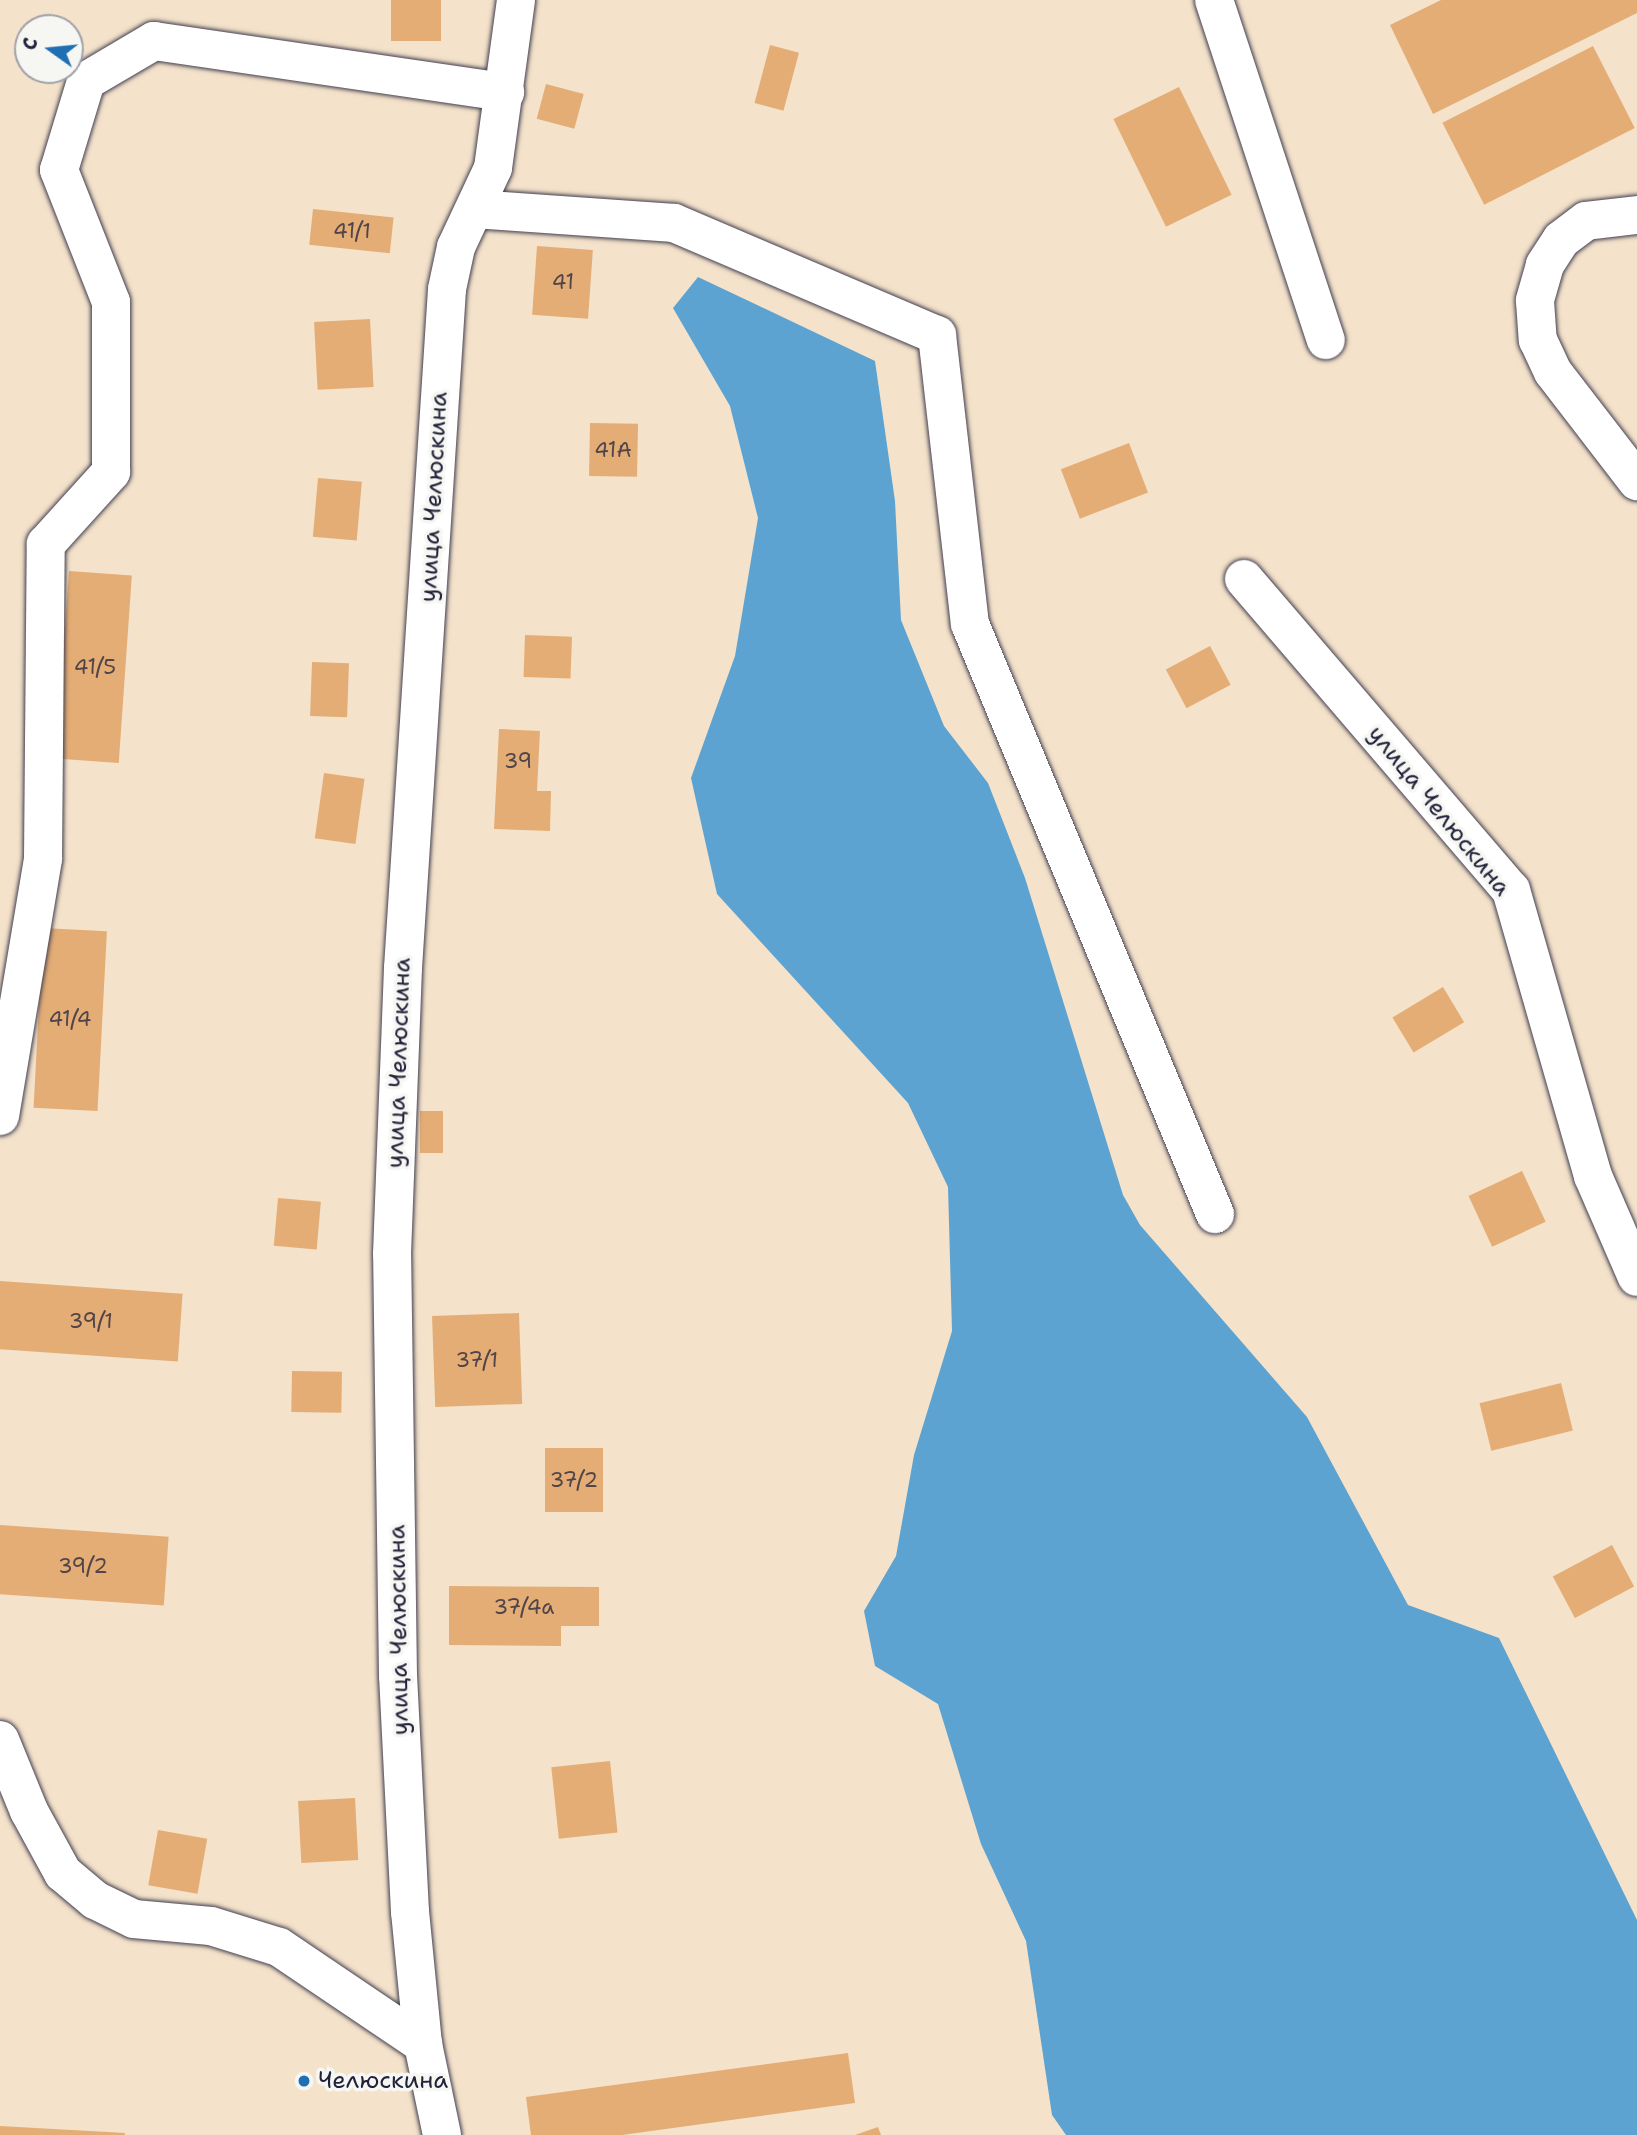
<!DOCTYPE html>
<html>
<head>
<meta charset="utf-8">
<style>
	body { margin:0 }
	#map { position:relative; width:1637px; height:2135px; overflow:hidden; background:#f4e2ca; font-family:"Shantell Sans",sans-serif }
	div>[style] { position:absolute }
	.water>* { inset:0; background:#5ca3d2 }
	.building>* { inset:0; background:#e4ad75; transform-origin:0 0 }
	.roads { filter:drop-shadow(0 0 2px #423f50) drop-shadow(0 0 2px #423f50) }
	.minor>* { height:38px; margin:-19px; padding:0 19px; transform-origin:19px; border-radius:19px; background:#fff }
	.dots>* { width:19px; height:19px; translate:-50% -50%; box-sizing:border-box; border:4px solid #f6f6f2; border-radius:50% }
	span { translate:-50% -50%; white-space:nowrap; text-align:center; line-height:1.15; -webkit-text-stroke:7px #f6f6f2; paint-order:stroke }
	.number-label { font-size:21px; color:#52454a }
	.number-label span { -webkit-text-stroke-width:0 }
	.street-label { font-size:24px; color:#22223b }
	.poi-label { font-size:24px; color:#22223b }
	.left { translate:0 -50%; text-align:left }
	.north { position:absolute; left:14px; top:14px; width:70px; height:70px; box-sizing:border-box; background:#f6f6f2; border:2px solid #a1a1a9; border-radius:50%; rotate:285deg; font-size:19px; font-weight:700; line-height:28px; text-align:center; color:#22223b }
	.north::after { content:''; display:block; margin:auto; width:24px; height:32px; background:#1f6fb2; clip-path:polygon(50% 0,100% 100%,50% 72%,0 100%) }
</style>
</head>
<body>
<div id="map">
	<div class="water">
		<div style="clip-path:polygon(698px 277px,875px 361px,895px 501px,901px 620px,944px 726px,988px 783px,1025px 878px,1123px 1195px,1140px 1225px,1307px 1417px,1408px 1605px,1499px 1638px,1637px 1920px,1637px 2135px,1066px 2135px,1052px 2115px,1026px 1941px,981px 1844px,938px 1704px,875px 1666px,864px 1611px,896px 1556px,914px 1455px,952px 1331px,948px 1187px,908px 1103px,717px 894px,691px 778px,735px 656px,758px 518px,730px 406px,673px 308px)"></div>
	</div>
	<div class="building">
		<div style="left:391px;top:0;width:50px;height:41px"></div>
		<div style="clip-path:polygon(1441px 0,1637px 0,1637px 13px,1433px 114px,1390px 25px)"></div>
		<div style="left:770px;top:45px;width:30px;height:60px;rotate:15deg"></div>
		<div style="left:1593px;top:46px;width:92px;height:169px;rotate:63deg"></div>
		<div style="left:546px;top:84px;width:39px;height:36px;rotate:15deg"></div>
		<div style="left:1179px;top:87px;width:120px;height:73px;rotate:64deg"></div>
		<div style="left:313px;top:209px;width:81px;height:36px;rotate:6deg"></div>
		<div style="left:537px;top:246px;width:56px;height:69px;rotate:4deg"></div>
		<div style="left:370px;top:319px;width:68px;height:56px;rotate:87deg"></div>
		<div style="left:590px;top:423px;width:48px;height:53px;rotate:1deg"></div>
		<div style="left:1129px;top:443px;width:53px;height:73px;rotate:69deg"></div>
		<div style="left:318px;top:478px;width:44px;height:59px;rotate:5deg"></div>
		<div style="left:69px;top:571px;width:63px;height:188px;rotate:4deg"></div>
		<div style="left:525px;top:635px;width:47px;height:42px;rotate:2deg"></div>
		<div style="left:1210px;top:646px;width:44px;height:50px;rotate:62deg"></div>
		<div style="left:312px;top:662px;width:37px;height:54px;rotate:2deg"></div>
		<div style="clip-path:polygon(499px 729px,540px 731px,537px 791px,551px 791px,550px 831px,494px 829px)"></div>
		<div style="left:324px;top:773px;width:41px;height:66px;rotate:8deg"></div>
		<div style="left:43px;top:928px;width:64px;height:180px;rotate:3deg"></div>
		<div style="left:1443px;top:987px;width:41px;height:59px;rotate:59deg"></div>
		<div style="left:420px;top:1111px;width:23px;height:42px"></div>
		<div style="left:1522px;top:1171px;width:56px;height:59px;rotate:65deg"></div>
		<div style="left:278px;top:1198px;width:43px;height:48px;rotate:5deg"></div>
		<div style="left:0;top:1281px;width:183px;height:68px;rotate:4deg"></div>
		<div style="left:519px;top:1313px;width:91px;height:87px;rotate:88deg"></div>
		<div style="left:292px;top:1371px;width:50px;height:41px;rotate:1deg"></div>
		<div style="left:1561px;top:1383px;width:49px;height:84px;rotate:76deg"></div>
		<div style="left:545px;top:1448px;width:58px;height:64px"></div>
		<div style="left:0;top:1525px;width:169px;height:69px;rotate:4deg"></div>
		<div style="left:1612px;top:1545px;width:47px;height:67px;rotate:62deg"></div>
		<div style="clip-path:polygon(449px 1586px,599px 1587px,599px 1626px,561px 1626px,561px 1646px,449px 1645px)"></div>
		<div style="left:610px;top:1761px;width:72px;height:59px;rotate:84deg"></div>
		<div style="left:355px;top:1798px;width:62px;height:57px;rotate:87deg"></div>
		<div style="left:158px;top:1830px;width:50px;height:56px;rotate:10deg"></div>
		<div style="clip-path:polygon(848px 2053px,855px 2103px,622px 2135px,531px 2135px,526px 2097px)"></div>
		<div style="clip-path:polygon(0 2126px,125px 2133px,125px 2135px,0 2135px)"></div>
		<div style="clip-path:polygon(878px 2127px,881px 2135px,855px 2135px)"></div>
	</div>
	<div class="roads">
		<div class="minor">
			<div style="left:1214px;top:0;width:358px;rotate:71.8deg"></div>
			<div style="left:475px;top:209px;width:199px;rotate:4deg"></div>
			<div style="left:674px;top:223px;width:286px;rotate:23.1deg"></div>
			<div style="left:937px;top:335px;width:291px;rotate:83.5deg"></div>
			<div style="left:970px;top:624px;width:639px;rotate:67.45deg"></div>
			<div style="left:1637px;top:215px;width:51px;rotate:173.3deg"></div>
			<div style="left:1586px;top:221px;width:31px;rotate:143deg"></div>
			<div style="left:1561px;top:240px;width:30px;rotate:123deg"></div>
			<div style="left:1545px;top:265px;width:37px;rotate:106deg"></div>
			<div style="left:1535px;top:301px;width:39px;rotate:86deg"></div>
			<div style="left:1538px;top:340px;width:35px;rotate:65deg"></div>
			<div style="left:1553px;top:372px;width:138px;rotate:52.4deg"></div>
			<div style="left:1244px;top:579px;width:410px;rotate:49.4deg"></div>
			<div style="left:1511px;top:890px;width:298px;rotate:74deg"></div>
			<div style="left:1593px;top:1176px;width:110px;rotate:66.5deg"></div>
			<div style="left:0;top:1116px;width:261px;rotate:-80.5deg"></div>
			<div style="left:43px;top:859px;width:315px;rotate:-89.5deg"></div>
			<div style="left:46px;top:544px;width:97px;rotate:-47.9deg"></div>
			<div style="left:111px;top:472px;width:170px;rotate:-90deg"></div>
			<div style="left:111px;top:302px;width:142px;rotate:-111.5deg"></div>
			<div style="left:59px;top:170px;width:93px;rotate:-73.1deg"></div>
			<div style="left:86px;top:81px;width:79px;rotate:-30.5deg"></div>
			<div style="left:154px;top:41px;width:355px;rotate:8.3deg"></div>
			<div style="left:0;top:1740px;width:77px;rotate:67.8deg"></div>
			<div style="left:29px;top:1811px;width:71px;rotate:61.3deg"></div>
			<div style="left:63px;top:1873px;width:42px;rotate:40.2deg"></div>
			<div style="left:95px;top:1900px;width:43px;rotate:26deg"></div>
			<div style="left:134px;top:1919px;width:77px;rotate:5.2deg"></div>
			<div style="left:211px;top:1926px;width:71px;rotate:17.2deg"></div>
			<div style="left:279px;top:1947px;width:174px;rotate:34deg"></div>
			<div style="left:442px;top:2135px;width:93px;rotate:-101.8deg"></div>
			<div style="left:423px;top:2044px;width:133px;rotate:-95.6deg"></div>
			<div style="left:410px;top:1912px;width:236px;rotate:-92.9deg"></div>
			<div style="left:398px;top:1676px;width:422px;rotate:-90.8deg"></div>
			<div style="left:392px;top:1254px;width:286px;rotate:-87.8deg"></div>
			<div style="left:403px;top:968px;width:680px;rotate:-86.29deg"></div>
			<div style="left:447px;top:289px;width:43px;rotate:-77.9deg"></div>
			<div style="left:456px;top:247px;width:87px;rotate:-64.9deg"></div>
			<div style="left:493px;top:168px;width:170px;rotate:-82.2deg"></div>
		</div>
	</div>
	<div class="dots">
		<div style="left:304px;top:2081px;background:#1f6fb2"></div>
	</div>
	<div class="number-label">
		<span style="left:352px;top:231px">41/1</span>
		<span style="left:563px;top:282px">41</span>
		<span style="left:613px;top:450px">41А</span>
		<span style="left:95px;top:667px">41/5</span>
		<span style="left:518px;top:761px">39</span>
		<span style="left:70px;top:1019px">41/4</span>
		<span style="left:91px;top:1321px">39/1</span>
		<span style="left:477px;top:1360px">37/1</span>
		<span style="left:574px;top:1480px">37/2</span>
		<span style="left:83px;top:1566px">39/2</span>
		<span style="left:524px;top:1607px">37/4а</span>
	</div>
	<div class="street-label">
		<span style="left:434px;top:497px;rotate:-87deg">улица Челюскина</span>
		<span style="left:1439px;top:811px;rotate:51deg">улица Челюскина</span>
		<span style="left:399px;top:1063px;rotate:-88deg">улица Челюскина</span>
		<span style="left:399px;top:1630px;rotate:-91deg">улица Челюскина</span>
	</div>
	<div class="poi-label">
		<span class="left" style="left:318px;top:2081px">Челюскина</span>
	</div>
	<div class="north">С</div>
</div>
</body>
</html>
